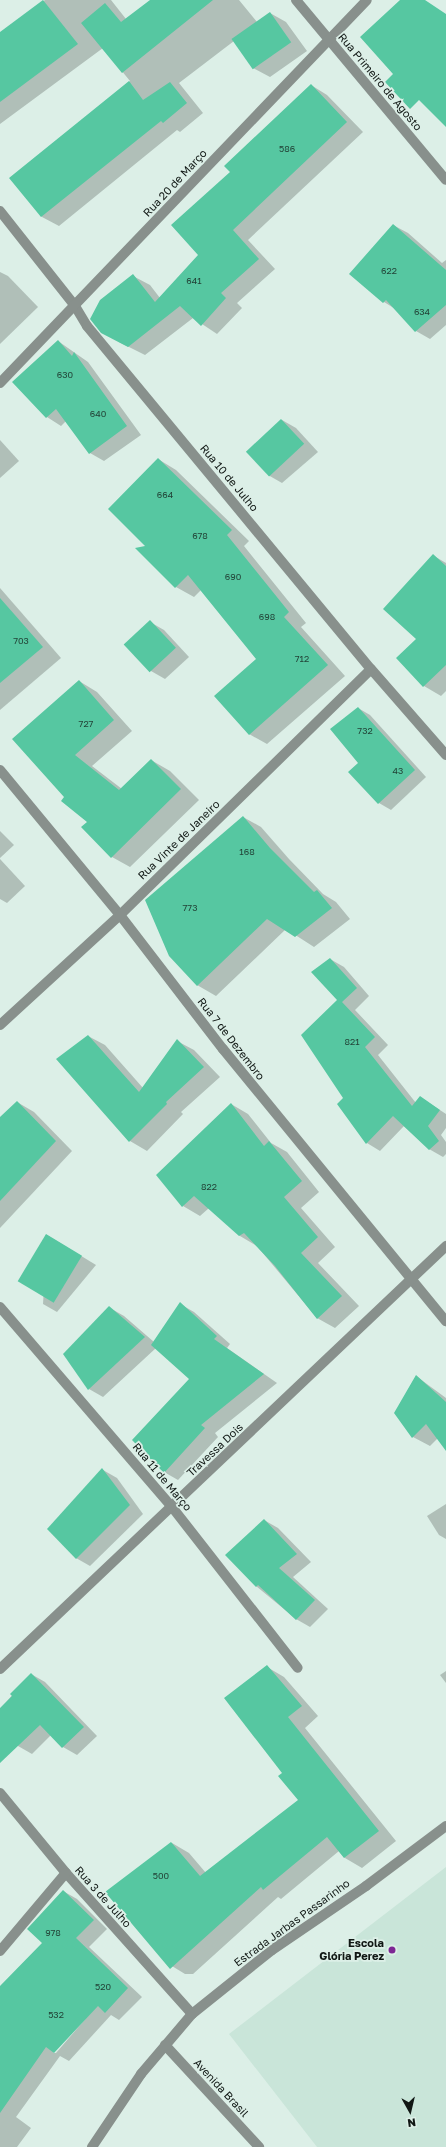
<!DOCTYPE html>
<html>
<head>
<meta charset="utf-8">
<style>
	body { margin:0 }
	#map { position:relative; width:446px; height:2147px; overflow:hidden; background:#dcefe7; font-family:"Golos Text",sans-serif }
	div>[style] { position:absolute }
	.built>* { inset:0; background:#c9e5d9 }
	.shadow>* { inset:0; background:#0003 }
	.building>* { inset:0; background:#56c7a1; transform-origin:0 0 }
	.minor>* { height:10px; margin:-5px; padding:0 5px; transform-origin:5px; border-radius:5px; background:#88908c }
	.tertiary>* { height:10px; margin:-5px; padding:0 5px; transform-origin:5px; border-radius:5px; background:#88908c }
	.dots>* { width:11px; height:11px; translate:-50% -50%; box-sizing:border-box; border:2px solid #dcefe7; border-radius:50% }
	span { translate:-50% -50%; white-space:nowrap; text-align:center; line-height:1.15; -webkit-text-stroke:3.5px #dcefe7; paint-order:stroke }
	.number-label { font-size:9px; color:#224337 }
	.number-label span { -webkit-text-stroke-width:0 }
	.street-label { font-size:11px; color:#101714 }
	.poi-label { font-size:11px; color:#101714; font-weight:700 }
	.right { translate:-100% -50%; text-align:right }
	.north { position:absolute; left:390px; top:2091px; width:40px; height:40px; -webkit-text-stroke:3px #dcefe7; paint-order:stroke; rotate:172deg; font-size:11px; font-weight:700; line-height:16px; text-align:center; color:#101714 }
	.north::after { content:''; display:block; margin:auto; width:14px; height:18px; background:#101714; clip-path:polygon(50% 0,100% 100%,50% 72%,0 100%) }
</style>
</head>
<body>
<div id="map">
	<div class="built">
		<div style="clip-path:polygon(446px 1867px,446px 2147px,317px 2147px,229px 2034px)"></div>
	</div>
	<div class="shadow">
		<div style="clip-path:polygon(45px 0,111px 0,126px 19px,151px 0,239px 0,257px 22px,270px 13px,286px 22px,307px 51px,270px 77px,253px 68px,234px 41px,179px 83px,203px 113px,180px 132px,177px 130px,59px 226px,42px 217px,11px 178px,130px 81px,103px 48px,0 124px,0 33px)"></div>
		<div style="clip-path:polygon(311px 85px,327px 95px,363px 132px,248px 240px,275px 269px,237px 303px,242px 308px,217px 334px,193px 318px,145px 355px,119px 342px,133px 276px,150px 285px,160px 298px,199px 255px,232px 172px)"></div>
		<div style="clip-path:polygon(393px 225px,408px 233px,442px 263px,446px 260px,446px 325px,430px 339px,416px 331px,397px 310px,384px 302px,350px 274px)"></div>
		<div style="clip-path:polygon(0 272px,8px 276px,38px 307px,0 344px)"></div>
		<div style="clip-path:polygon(58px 341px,88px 362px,141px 435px,104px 461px,90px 453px,66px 421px,61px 426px,47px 417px,14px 382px)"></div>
		<div style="clip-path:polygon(282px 420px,296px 428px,318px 452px,282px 483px,268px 475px)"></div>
		<div style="clip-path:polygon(0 440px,19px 461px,0 478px)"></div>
		<div style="clip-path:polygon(158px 459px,176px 470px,249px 541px,244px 546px,306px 623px,301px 627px,345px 676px,267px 744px,249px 734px,257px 659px,201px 590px,194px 597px,176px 587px,147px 546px)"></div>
		<div style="clip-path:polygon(434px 556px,446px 563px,446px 691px,441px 696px,424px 686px,418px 639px)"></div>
		<div style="clip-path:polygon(0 588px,61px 658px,0 710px)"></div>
		<div style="clip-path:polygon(150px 622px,164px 630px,189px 657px,165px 679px,151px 671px)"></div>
		<div style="clip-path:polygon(79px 681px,97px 692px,132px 731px,92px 766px,122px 789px,151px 760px,170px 771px,199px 800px,130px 867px,112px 857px,89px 822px,65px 797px)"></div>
		<div style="clip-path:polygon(358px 708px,370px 715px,426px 777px,391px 810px,379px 803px,359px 763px)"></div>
		<div style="clip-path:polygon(243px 817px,261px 827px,289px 859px,323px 894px,336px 902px,350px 919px,314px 947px,286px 929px,216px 996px,197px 985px)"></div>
		<div style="clip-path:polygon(0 831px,14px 845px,0 858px)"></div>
		<div style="clip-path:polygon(0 859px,25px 886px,7px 903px,0 899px)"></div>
		<div style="clip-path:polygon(330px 959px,344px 967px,369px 996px,355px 1010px,388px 1045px,378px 1055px,416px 1103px,420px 1097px,446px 1114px,446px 1128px,441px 1135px,446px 1142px,446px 1154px,443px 1157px,429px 1149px,404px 1126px,380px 1151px,367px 1143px,338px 1104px,344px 1098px,338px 1000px)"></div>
		<div style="clip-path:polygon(88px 1036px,105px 1045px,143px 1088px,177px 1041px,194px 1050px,220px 1077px,181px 1112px,183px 1114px,147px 1151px,130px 1141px,58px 1059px)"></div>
		<div style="clip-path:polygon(17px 1102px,34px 1112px,72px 1151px,0 1228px,0 1118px)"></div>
		<div style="clip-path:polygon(231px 1104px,248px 1114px,271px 1143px,287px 1152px,319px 1192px,301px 1208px,335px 1247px,318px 1263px,359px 1306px,335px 1328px,317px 1318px,257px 1246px,240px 1236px,209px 1208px,200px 1216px,183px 1206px)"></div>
		<div style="clip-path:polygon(47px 1235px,96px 1265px,57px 1312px,43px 1304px)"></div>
		<div style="clip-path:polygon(180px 1304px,194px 1312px,230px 1344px,227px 1348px,277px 1383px,215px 1433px,218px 1437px,178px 1480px,164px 1472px,190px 1379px,156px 1348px,103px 1397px,89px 1389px,110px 1308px,124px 1316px,154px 1342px)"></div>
		<div style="clip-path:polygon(416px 1376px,446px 1398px,446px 1449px,438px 1438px,430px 1446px,413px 1437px,395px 1413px)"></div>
		<div style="clip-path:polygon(103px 1470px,117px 1478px,143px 1514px,90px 1566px,76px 1558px)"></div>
		<div style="clip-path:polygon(446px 1504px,446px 1539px,439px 1535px,427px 1516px)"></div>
		<div style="clip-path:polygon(264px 1520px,278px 1528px,311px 1562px,293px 1577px,328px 1609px,310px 1627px,296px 1619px,256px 1586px)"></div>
		<div style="clip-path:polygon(267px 1667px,284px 1677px,318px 1716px,305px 1728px,396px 1841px,362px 1868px,345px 1858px,339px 1851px,281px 1899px,278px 1897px,193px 1974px,185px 1974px,167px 1963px,172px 1843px,189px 1853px,206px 1873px,299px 1801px,283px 1774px)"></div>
		<div style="clip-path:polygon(446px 1671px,446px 1683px,440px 1675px)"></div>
		<div style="clip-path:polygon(31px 1674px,45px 1682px,97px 1736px,77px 1755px,63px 1747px,51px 1735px,32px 1754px,18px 1746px,0 1727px,0 1709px)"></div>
		<div style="clip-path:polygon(evenodd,63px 1891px,77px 1899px,107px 1929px,89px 1947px,142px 1997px,119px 2020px,111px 2015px,69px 2061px,60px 2056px,16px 2117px,31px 2128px,17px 2147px,0 2147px,0 1987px,43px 1943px,63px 1891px,100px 2002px,56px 2053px,53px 2053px,100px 2002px)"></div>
	</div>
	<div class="building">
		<div style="clip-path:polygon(43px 0,78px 44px,0 102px,0 32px)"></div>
		<div style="clip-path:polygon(150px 0,213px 0,122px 73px,81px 23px,105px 3px,121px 22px)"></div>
		<div style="clip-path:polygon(400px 0,425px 0,446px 14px,446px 127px,419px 100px,410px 109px,385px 82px,393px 74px,360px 37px)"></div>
		<div style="left:270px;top:12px;width:37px;height:47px;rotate:55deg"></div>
		<div style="clip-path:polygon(129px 81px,143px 100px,170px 82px,187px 103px,163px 123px,161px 121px,41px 217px,9px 178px)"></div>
		<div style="clip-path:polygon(311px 84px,347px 122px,233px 230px,259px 259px,221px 293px,226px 298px,201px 326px,180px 306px,128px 347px,101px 333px,90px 319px,100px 300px,133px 274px,155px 302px,198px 255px,171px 225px,230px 172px,224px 166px)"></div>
		<div style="clip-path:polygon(393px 224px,446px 270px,446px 305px,415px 332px,386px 300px,383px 303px,349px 274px)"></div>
		<div style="clip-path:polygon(58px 340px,72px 356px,74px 352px,127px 426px,89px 454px,56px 409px,46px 418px,12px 382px)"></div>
		<div style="left:281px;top:419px;width:34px;height:48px;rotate:47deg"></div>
		<div style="clip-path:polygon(158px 458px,232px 530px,227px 535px,289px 612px,284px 617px,328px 665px,249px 735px,214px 696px,256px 659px,188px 575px,175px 588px,135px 548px,145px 546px,108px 509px)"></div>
		<div style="clip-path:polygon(433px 554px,446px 566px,446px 665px,423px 687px,396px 658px,416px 639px,383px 609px)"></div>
		<div style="clip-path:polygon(0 598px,43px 647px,0 683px)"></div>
		<div style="left:150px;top:620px;width:38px;height:36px;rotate:47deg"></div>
		<div style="clip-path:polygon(79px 680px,114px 720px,75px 755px,119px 790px,151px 759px,181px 789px,111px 858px,81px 827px,87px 822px,61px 801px,64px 797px,12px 739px)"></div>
		<div style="clip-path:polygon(358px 707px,415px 770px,378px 804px,348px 772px,358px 763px,330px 729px)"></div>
		<div style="clip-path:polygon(243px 816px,270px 848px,314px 892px,317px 890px,332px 908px,295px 937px,267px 919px,197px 986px,169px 956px,145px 900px)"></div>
		<div style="clip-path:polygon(330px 958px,357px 988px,342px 1002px,375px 1037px,365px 1047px,412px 1106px,420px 1096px,440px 1110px,428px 1126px,439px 1141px,429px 1150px,393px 1116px,366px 1144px,337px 1104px,343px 1098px,301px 1035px,337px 1000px,311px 972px)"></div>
		<div style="clip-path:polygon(88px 1035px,139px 1092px,177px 1039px,204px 1067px,166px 1102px,167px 1104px,129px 1142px,56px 1059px)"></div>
		<div style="clip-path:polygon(17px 1101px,56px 1141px,0 1201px,0 1117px)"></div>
		<div style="clip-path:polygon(231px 1103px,264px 1146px,269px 1141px,302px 1181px,284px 1197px,318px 1237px,301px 1253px,342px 1296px,317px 1319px,275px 1266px,244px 1233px,239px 1236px,194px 1196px,182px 1207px,156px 1175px)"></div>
		<div style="left:46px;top:1234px;width:42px;height:55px;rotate:31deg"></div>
		<div style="clip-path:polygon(180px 1302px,217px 1336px,214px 1339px,264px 1374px,201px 1425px,205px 1428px,164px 1473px,132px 1440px,189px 1379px,151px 1345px)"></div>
		<div style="clip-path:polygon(109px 1306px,145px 1337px,88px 1390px,63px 1354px)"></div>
		<div style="clip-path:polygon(416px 1375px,446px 1402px,446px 1451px,426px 1424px,412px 1438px,394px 1413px)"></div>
		<div style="clip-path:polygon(102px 1468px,130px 1505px,76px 1559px,47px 1529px)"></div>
		<div style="clip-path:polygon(264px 1519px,297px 1554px,279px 1568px,315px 1600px,296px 1620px,258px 1585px,256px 1587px,225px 1555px)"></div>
		<div style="clip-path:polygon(267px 1665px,302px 1706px,288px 1717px,379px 1831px,344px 1858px,327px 1837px,263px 1890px,261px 1887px,170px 1969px,105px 1892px,171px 1842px,200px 1876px,298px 1800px,278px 1776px,282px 1773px,224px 1698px)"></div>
		<div style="clip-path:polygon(31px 1673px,84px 1727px,62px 1748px,40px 1725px,0 1763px,0 1708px,12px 1696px,10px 1694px)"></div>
		<div style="clip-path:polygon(63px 1890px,94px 1920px,76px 1938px,128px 1988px,105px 2013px,98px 2006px,54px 2053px,46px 2047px,0 2113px,0 1986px,42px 1943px,27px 1929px)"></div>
	</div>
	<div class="minor">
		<div style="left:296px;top:0;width:234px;rotate:50.2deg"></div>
		<div style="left:0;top:211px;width:121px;rotate:51.7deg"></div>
		<div style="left:75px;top:306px;width:23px;rotate:59deg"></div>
		<div style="left:87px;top:326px;width:445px;rotate:50.4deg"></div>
		<div style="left:371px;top:669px;width:114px;rotate:48.9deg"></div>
		<div style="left:0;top:383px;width:530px;rotate:-46.22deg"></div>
		<div style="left:0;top:770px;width:188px;rotate:50.4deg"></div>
		<div style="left:120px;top:915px;width:169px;rotate:52.5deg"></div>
		<div style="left:223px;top:1049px;width:352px;rotate:50.7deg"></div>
		<div style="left:0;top:1025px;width:163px;rotate:-42.5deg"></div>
		<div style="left:120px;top:915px;width:351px;rotate:-44.4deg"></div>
		<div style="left:0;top:1307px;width:264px;rotate:49.3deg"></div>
		<div style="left:172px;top:1507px;width:204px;rotate:52deg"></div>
		<div style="left:0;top:1669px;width:615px;rotate:-43.48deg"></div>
		<div style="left:0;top:1793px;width:104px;rotate:50.5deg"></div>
		<div style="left:66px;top:1873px;width:189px;rotate:48.2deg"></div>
		<div style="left:0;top:1951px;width:102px;rotate:-49.8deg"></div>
	</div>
	<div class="tertiary">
		<div style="left:165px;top:2045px;width:139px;rotate:47.3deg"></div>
		<div style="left:92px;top:2147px;width:88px;rotate:-56.1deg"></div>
		<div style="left:141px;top:2074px;width:79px;rotate:-49.6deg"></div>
		<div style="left:192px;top:2014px;width:102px;rotate:-38.7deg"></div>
		<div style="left:272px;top:1950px;width:114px;rotate:-34.2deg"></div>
		<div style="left:366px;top:1886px;width:100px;rotate:-36.9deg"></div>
	</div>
	<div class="dots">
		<div style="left:392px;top:1950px;background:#7d2694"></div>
	</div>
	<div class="number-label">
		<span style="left:287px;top:149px">586</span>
		<span style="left:389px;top:271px">622</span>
		<span style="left:194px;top:281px">641</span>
		<span style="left:422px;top:312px">634</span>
		<span style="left:65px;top:375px">630</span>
		<span style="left:98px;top:414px">640</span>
		<span style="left:165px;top:495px">664</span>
		<span style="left:200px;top:536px">678</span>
		<span style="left:233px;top:577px">690</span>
		<span style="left:267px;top:617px">698</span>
		<span style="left:21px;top:641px">703</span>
		<span style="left:302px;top:659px">712</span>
		<span style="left:86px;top:724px">727</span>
		<span style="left:365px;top:731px">732</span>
		<span style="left:398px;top:771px">43</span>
		<span style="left:247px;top:852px">168</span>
		<span style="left:190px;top:908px">773</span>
		<span style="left:352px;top:1042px">821</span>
		<span style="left:209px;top:1187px">822</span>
		<span style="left:161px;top:1876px">500</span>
		<span style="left:53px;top:1933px">978</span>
		<span style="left:103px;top:1987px">520</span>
		<span style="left:56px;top:2015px">532</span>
	</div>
	<div class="street-label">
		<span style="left:380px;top:82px;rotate:50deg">Rua Primeiro de Agosto</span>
		<span style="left:175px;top:183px;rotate:-47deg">Rua 20 de Março</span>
		<span style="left:229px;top:478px;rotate:50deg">Rua 10 de Julho</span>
		<span style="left:179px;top:840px;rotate:-44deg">Rua Vinte de Janeiro</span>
		<span style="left:231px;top:1039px;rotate:52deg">Rua 7 de Dezembro</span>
		<span style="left:215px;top:1450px;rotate:-43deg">Travessa Dois</span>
		<span style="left:162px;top:1477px;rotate:50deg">Rua 11 de Março</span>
		<span style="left:103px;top:1897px;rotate:48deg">Rua 3 de Julho</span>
		<span style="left:292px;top:1923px;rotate:-36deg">Estrada Jarbas Passarinho</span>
		<span style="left:221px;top:2088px;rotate:47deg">Avenida Brasil</span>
	</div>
	<div class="poi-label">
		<span class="right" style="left:384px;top:1950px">Escola<br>Glória Perez</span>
	</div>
	<div class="north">N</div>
</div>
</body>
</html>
